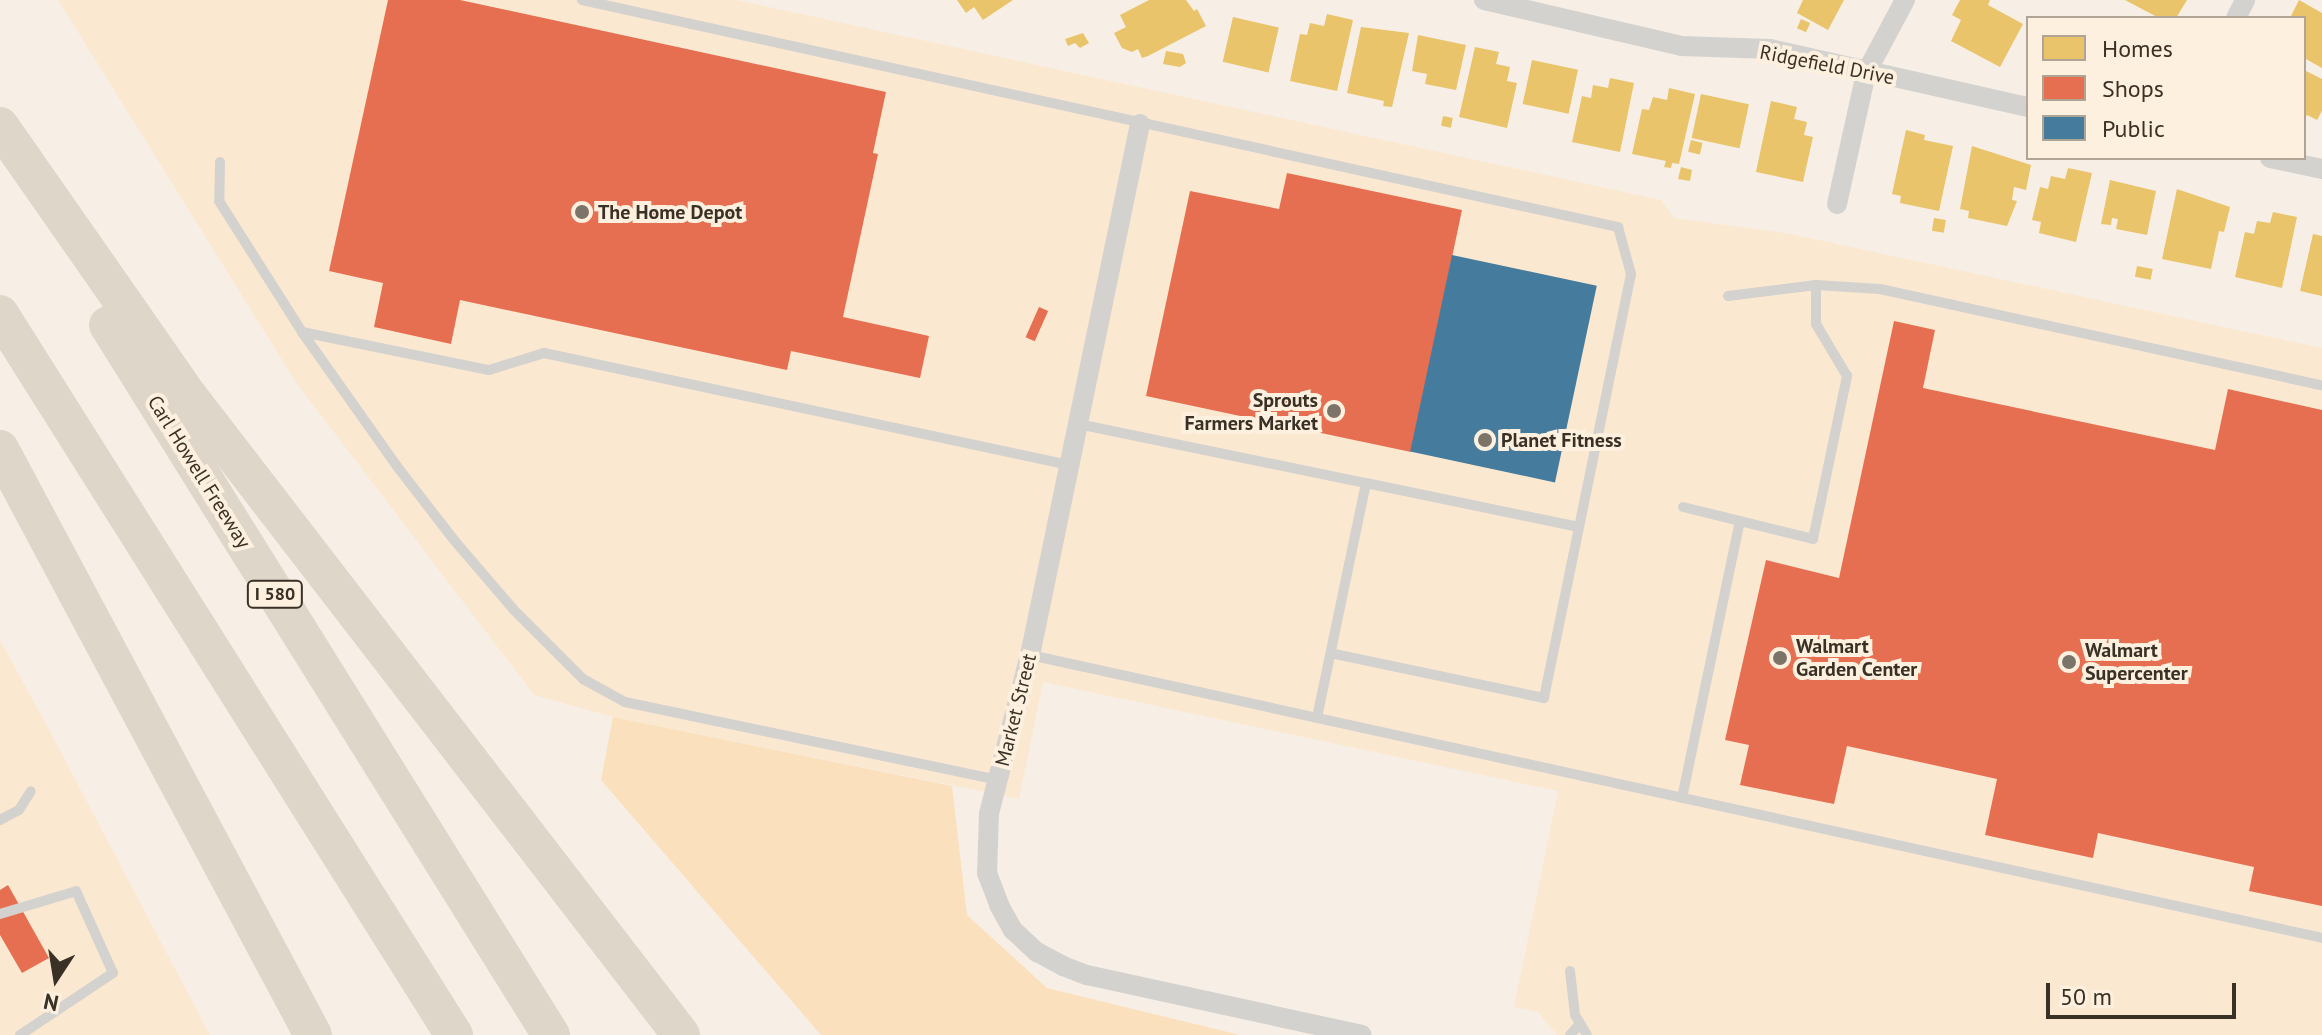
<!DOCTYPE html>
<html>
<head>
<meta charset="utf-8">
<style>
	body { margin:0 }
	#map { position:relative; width:2322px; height:1035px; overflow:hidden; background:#f7efe6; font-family:"PT Sans",sans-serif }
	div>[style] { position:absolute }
	.built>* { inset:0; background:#fbe8d1 }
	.green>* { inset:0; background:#fbe0bd }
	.homes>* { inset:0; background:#e9c46a; transform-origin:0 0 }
	.shops>* { inset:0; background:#e76f51; transform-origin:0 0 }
	.public>* { inset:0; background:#457b9d; transform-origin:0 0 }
	.service>* { height:10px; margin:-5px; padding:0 5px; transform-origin:5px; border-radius:5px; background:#d4d2ce }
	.minor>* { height:20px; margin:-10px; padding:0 10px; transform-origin:10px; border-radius:10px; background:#d4d2ce }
	.motorway>* { height:38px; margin:-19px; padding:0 19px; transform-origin:19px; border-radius:19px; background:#dfd6ca }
	.dots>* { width:22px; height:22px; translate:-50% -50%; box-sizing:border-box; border:4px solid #fef0df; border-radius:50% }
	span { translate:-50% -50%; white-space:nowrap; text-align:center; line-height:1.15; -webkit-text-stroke:8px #fef0df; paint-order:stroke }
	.shield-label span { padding:2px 6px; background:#fef0df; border:2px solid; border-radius:6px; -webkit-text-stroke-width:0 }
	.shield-label { font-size:18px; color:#393125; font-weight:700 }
	.street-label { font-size:20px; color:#393125 }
	.poi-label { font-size:20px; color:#393125; font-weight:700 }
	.left { translate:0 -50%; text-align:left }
	.right { translate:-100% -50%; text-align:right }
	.legend { position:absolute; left:2026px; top:16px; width:280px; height:144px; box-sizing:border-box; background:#fef0df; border:2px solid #afa495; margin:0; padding:10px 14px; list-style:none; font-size:24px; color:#393125 }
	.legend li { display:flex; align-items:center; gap:16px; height:40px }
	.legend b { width:40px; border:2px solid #afa495 }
	.north { position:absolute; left:16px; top:939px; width:80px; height:80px; -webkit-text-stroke:6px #fef0df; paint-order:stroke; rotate:192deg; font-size:22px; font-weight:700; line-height:32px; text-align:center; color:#393125 }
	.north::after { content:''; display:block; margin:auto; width:28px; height:36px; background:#393125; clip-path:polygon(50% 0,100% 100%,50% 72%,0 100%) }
	.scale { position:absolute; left:2046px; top:983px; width:190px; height:36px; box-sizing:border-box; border:4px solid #393125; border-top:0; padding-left:10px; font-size:24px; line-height:28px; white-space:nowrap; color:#393125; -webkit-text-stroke:6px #fef0df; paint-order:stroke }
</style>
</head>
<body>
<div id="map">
	<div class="built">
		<div style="clip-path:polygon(58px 0,737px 0,1661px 200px,1674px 218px,1786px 233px,2322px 348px,2322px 1035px,1557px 1035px,1538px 1012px,1514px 1007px,1558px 791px,1043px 682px,1019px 799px,613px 717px,534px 695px,295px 381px)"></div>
		<div style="clip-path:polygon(0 640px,44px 720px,210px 1035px,0 1035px)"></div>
	</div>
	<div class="green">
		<div style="clip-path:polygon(613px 717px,952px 786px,967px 915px,1047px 988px,1240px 1035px,821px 1035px,601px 780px)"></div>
	</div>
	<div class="homes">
		<div style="clip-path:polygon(957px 0,1013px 0,983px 20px,974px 7px,966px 13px)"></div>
		<div style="clip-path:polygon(1149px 0,1186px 0,1194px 11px,1197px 9px,1206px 26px,1148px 56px,1142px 58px,1138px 49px,1132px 52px,1122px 48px,1114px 33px,1126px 27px,1120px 15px)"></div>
		<div style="clip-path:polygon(1803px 0,1844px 0,1828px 30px,1797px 13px)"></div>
		<div style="clip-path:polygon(1960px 0,1990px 0,1988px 5px,2023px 24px,2000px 67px,1951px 41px,1961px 20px,1952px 15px)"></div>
		<div style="clip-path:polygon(2125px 0,2187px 0,2176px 18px,2159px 18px)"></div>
		<div style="clip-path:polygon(2299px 0,2322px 13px,2322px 68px,2304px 58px,2304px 18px,2290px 18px)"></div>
		<div style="clip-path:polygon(1327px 14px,1353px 20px,1337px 91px,1290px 81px,1300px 34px,1307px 35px,1310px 23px,1324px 26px)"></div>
		<div style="left:1233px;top:17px;width:47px;height:46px;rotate:13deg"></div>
		<div style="left:1801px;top:19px;width:10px;height:10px;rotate:24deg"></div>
		<div style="clip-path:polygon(1361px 27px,1409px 33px,1392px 107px,1383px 106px,1384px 101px,1347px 93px)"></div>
		<div style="clip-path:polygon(1083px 33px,1089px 43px,1080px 48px,1075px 43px,1068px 46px,1065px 39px)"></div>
		<div style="clip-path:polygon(1418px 35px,1466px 45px,1456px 90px,1425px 84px,1427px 74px,1412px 71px)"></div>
		<div style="clip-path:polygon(1475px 47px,1499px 52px,1496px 64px,1510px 67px,1507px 81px,1517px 83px,1507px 128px,1459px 117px)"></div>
		<div style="clip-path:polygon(1166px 51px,1183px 54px,1186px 63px,1180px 67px,1163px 64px)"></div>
		<div style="left:1532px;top:60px;width:47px;height:45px;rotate:12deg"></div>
		<div style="clip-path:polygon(2304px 70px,2322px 79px,2322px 111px,2317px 120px,2307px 115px,2304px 120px)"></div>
		<div style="clip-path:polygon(1610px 78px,1634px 83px,1620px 152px,1572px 142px,1582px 96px,1591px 98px,1593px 85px,1608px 88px)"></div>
		<div style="clip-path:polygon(1669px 88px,1695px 94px,1679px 164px,1672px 163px,1671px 168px,1664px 167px,1666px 161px,1632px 154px,1642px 109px,1649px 110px,1653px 97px,1667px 100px)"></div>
		<div style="left:1701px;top:94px;width:49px;height:45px;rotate:12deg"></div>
		<div style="clip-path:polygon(1771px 101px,1797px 107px,1794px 119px,1807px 122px,1804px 135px,1813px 137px,1803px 182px,1756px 172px)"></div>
		<div style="left:1443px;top:116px;width:10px;height:10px;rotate:11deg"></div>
		<div style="clip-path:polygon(1906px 130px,1925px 135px,1924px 140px,1953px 146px,1939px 211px,1900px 203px,1901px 196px,1892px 194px)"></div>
		<div style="left:1691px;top:140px;width:12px;height:12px;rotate:14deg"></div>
		<div style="clip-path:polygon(1972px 146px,2031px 165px,2026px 190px,2014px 187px,2012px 200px,2017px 201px,2007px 226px,1968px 218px,1969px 211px,1960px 209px)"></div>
		<div style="clip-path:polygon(1681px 167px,1692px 170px,1690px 181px,1678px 179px)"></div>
		<div style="clip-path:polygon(2068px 168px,2092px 173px,2076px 242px,2039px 233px,2041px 222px,2032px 220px,2040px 187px,2048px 189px,2051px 176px,2065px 179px)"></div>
		<div style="clip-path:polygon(2110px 180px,2156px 191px,2147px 235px,2116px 229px,2118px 219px,2112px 218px,2111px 225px,2101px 224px)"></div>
		<div style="clip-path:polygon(2177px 189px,2230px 207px,2224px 232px,2219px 231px,2211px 269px,2162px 259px)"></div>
		<div style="clip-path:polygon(2273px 212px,2297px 217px,2282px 288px,2235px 277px,2245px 232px,2254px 234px,2257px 221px,2270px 223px)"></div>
		<div style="left:1934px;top:218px;width:12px;height:13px;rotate:9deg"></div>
		<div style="clip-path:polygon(2313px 234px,2322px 236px,2322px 296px,2300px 291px)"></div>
		<div style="left:2137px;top:266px;width:16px;height:11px;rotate:11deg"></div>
	</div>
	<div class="shops">
		<div style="clip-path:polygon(388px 0,460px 0,886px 92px,873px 153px,878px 154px,843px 317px,929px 336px,920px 378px,791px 351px,787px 370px,460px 300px,451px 344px,374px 327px,383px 283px,329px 271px)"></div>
		<div style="clip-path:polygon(1287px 173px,1462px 210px,1411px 452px,1146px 396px,1190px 191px,1279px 209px)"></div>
		<div style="left:1039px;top:307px;width:10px;height:33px;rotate:24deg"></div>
		<div style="clip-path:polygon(1894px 321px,1935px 330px,1923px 388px,2215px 450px,2228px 389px,2322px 410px,2322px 906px,2249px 891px,2254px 867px,2098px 833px,2093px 858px,1985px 835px,1997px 779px,1847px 746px,1834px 804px,1740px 785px,1749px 745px,1725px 740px,1766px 560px,1839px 578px)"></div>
		<div style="clip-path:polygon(8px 885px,49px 958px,22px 973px,0 935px,0 890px)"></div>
	</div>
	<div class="public">
		<div style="left:1452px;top:255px;width:148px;height:201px;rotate:12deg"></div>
	</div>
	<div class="service">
		<div style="left:582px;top:0;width:1061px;rotate:12.36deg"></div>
		<div style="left:1618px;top:227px;width:49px;rotate:74.5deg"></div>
		<div style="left:1631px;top:274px;width:433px;rotate:101.6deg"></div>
		<div style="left:1544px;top:698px;width:218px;rotate:-168.1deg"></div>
		<div style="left:220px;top:162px;width:39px;rotate:91deg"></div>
		<div style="left:219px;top:201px;width:155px;rotate:57.6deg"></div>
		<div style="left:302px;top:332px;width:163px;rotate:54.7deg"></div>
		<div style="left:396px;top:465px;width:95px;rotate:52.3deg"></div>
		<div style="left:454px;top:540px;width:92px;rotate:49.4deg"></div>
		<div style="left:514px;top:610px;width:98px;rotate:45deg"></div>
		<div style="left:583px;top:679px;width:48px;rotate:28.7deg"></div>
		<div style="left:625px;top:702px;width:381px;rotate:11.8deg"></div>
		<div style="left:1728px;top:296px;width:89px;rotate:-7.1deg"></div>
		<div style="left:1816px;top:285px;width:64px;rotate:3.6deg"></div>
		<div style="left:1880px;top:289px;width:452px;rotate:12.3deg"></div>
		<div style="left:302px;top:332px;width:191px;rotate:11.5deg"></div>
		<div style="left:489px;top:370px;width:58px;rotate:-17.2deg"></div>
		<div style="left:544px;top:353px;width:537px;rotate:12.04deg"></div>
		<div style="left:1078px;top:424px;width:294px;rotate:11.6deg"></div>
		<div style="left:1366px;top:483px;width:240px;rotate:101.8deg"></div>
		<div style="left:1366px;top:483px;width:217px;rotate:11.7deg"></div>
		<div style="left:1683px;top:507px;width:134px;rotate:13.8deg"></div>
		<div style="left:1813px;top:539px;width:167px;rotate:-78.2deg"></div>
		<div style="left:1847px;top:376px;width:61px;rotate:-120.8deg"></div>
		<div style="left:1816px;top:324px;width:39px;rotate:-90deg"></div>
		<div style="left:1030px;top:655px;width:1323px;rotate:12.35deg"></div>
		<div style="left:1682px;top:798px;width:283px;rotate:-78.2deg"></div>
		<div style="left:0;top:820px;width:21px;rotate:-28deg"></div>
		<div style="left:19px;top:810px;width:22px;rotate:-58deg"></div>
		<div style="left:0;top:914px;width:79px;rotate:-16.8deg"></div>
		<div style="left:76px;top:891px;width:90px;rotate:65.7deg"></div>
		<div style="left:113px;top:973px;width:112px;rotate:146.3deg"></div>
		<div style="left:1570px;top:971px;width:44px;rotate:83.5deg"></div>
		<div style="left:1575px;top:1015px;width:23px;rotate:59deg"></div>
		<div style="left:1570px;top:1035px;width:15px;rotate:-48deg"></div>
	</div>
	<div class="minor">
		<div style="left:1484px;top:0;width:202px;rotate:13.1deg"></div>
		<div style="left:1681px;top:46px;width:89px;rotate:1.9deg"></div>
		<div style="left:1770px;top:49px;width:264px;rotate:12.7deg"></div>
		<div style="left:2236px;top:18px;width:20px;rotate:-63deg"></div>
		<div style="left:1140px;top:124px;width:542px;rotate:101.7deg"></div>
		<div style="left:1030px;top:655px;width:164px;rotate:104.5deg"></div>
		<div style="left:989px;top:814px;width:59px;rotate:91.9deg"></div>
		<div style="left:987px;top:873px;width:34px;rotate:69deg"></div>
		<div style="left:999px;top:905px;width:29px;rotate:61deg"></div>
		<div style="left:1013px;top:930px;width:33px;rotate:43deg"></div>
		<div style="left:1037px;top:952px;width:30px;rotate:28deg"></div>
		<div style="left:1063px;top:966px;width:26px;rotate:21deg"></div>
		<div style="left:1087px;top:975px;width:281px;rotate:12.3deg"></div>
		<div style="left:2270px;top:158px;width:53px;rotate:11.9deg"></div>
		<div style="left:1837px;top:204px;width:134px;rotate:-77.5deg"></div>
		<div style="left:1866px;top:73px;width:83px;rotate:-61.9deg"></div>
	</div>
	<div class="motorway">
		<div style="left:0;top:126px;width:332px;rotate:55.1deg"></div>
		<div style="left:190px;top:398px;width:804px;rotate:52.37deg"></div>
		<div style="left:0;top:314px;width:852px;rotate:57.8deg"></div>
		<div style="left:108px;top:325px;width:837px;rotate:58.04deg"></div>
		<div style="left:0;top:449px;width:664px;rotate:61.89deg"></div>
	</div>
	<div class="dots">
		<div style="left:582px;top:212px;background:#7c7469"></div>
		<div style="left:1334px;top:411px;background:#7c7469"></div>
		<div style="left:1485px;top:440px;background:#7c7469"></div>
		<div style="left:1780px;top:658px;background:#7c7469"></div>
		<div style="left:2069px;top:662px;background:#7c7469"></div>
	</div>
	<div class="shield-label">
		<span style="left:275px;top:594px">I 580</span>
	</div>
	<div class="street-label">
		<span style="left:1827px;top:65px;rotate:11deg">Ridgefield Drive</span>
		<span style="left:199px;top:472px;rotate:58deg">Carl Howell Freeway</span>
		<span style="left:1016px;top:710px;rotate:-76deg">Market Street</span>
	</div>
	<div class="poi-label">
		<span class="left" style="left:598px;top:212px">The Home Depot</span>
		<span class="right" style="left:1318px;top:412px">Sprouts<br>Farmers Market</span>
		<span class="left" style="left:1501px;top:440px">Planet Fitness</span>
		<span class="left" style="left:1796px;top:658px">Walmart<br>Garden Center</span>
		<span class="left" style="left:2085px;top:662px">Walmart<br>Supercenter</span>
	</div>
	<ul class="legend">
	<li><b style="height:22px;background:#e9c46a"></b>Homes</li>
	<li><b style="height:22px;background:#e76f51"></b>Shops</li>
	<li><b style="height:22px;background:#457b9d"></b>Public</li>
	</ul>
	<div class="north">N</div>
	<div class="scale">50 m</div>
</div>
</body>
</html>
